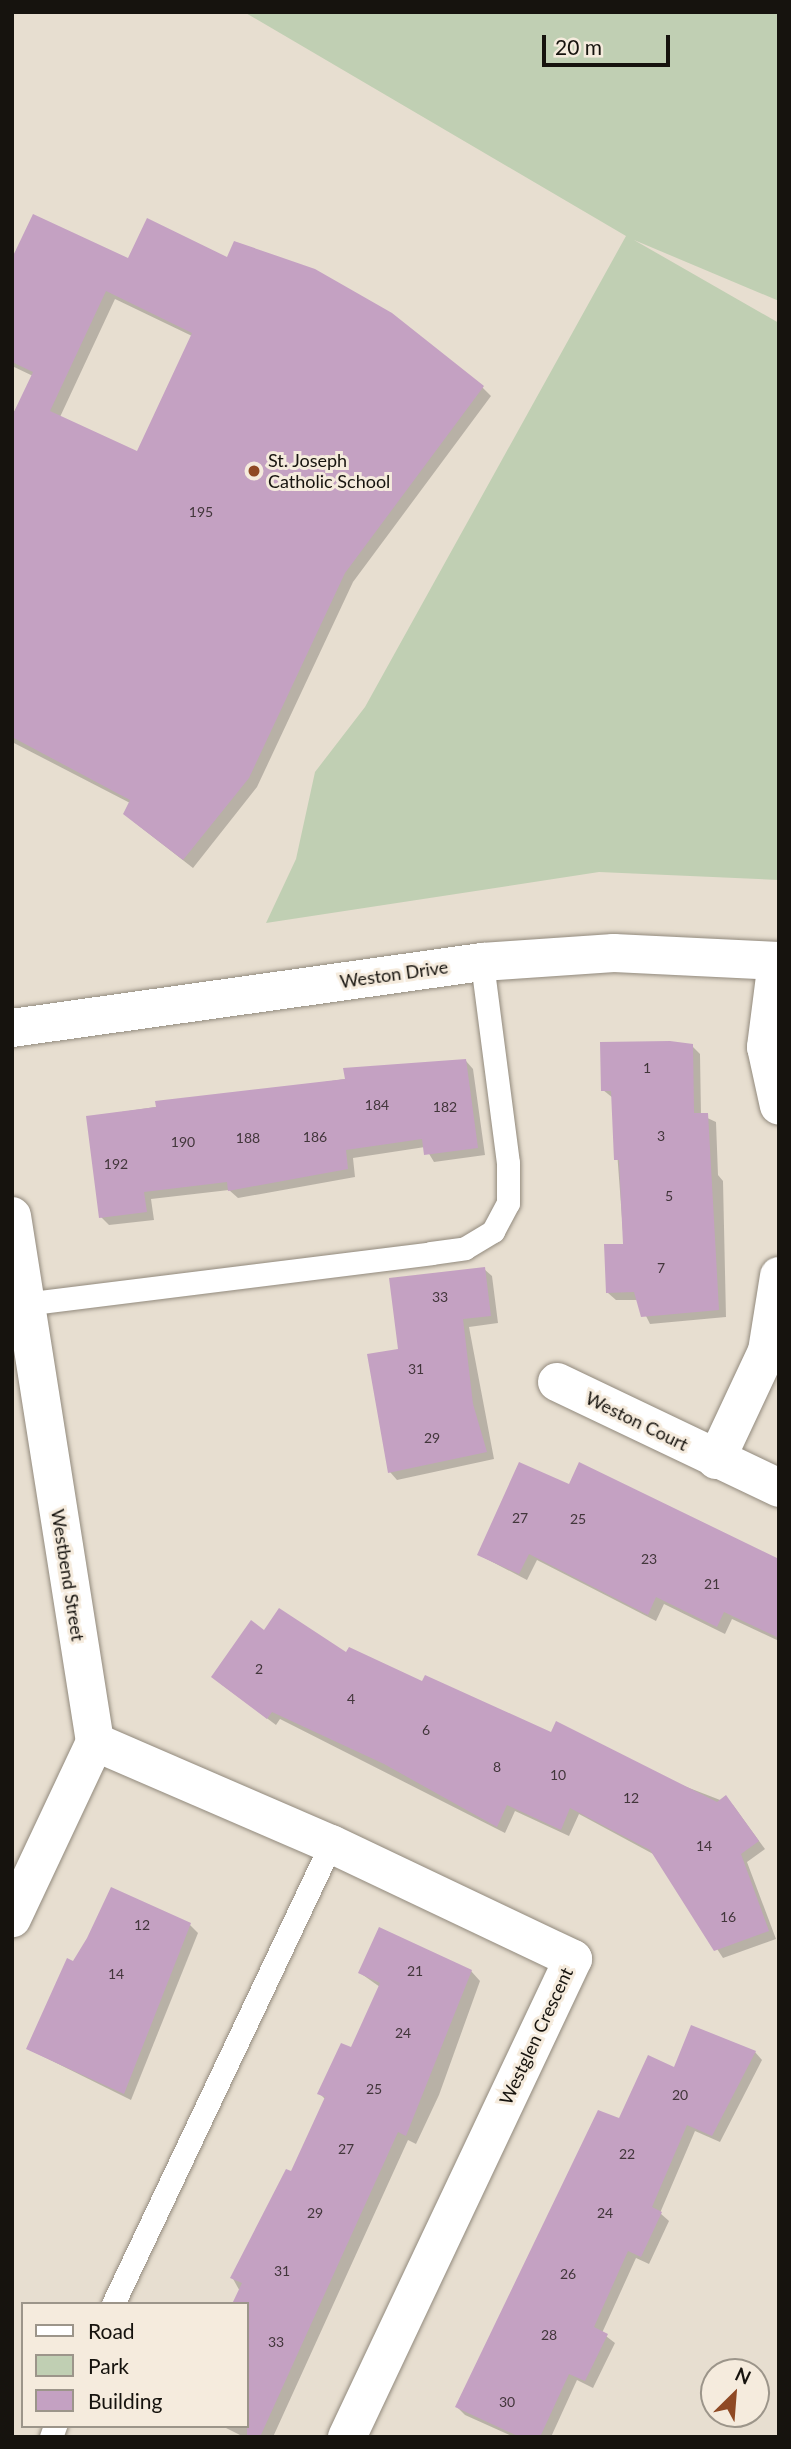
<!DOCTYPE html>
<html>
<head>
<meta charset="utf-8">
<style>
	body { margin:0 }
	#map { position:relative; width:791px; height:2449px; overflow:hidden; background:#e7ded0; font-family:Lato,sans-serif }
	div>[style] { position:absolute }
	.green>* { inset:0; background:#c0cfb3 }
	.shadow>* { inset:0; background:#0003 }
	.building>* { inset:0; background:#c4a1c2 }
	.roads { filter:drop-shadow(0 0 2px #928a7d) drop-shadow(0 0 2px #928a7d) }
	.service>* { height:23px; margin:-11.5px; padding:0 11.5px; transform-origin:11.5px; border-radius:11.5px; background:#fff }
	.minor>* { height:38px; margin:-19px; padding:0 19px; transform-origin:19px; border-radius:19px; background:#fff }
	.dots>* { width:19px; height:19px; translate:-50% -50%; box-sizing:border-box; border:4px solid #f5ebdd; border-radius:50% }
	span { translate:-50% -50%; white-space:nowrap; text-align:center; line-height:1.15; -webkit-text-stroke:6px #f5ebdd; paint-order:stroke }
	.number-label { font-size:14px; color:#42363b }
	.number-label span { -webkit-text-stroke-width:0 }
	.poi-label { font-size:18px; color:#16130e }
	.left { translate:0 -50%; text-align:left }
	.street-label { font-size:18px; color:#16130e }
	.frame { position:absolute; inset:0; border:14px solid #16130e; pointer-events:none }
	.legend { position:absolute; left:21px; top:2302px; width:228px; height:126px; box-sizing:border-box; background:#f5ebdd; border:2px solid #9c958a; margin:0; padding:9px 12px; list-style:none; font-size:21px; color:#16130e }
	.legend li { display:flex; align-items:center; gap:14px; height:35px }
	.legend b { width:35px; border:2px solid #9c958a }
	.north { position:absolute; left:700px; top:2358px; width:70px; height:70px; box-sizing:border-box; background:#f5ebdd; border:2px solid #9c958a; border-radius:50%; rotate:25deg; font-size:19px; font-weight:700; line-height:28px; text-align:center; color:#16130e }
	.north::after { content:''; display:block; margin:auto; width:24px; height:32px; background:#8f4924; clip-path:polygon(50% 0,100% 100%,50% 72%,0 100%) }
	.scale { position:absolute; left:542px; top:35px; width:128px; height:32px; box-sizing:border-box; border:4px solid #16130e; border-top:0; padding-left:9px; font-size:21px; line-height:24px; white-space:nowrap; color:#16130e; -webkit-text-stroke:5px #f5ebdd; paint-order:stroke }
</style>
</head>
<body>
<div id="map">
	<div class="green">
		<div style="clip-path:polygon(244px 12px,779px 12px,779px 301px,634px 240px,779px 323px,779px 880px,599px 872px,266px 923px,296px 859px,315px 772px,365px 707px,626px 236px)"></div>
	</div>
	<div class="shadow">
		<div style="clip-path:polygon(evenodd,128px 261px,482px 387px,491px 396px,353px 582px,257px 787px,193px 868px,134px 822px,130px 803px,12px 742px,12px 416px,33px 376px,12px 366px,12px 262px,128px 261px,115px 299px,192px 336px,138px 453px,60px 417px,115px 299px)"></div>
		<div style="clip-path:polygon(692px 1046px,700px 1054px,701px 1115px,716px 1122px,718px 1175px,723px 1181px,726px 1317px,650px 1324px,638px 1300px,616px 1300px,608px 1293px,624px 1245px,613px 1098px,603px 1090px)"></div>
		<div style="clip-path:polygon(466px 1061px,473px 1069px,485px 1155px,434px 1162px,425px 1147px,353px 1158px,355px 1177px,238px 1198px,229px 1190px,151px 1199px,154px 1220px,109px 1225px,101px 1217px,88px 1117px)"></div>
		<div style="clip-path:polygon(484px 1269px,492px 1276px,498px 1323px,469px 1327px,494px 1459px,397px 1480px,390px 1472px,400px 1351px)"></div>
		<div style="clip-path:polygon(570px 1486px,779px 1559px,779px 1641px,732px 1619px,725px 1634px,664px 1604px,656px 1621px,537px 1560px,527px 1580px,479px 1555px)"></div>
		<div style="clip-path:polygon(265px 1632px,347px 1655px,733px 1805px,765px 1849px,747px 1862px,776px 1939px,723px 1958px,655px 1855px,579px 1814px,569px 1836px,515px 1811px,505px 1833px,280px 1719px,276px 1725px,221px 1684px)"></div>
		<div style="clip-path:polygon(190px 1925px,198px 1933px,131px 2100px,28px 2049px,74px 1963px)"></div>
		<div style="clip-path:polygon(471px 1971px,480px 1981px,439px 2095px,416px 2144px,408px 2140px,273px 2437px,244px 2437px,222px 2426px,247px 2426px,247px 2304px,232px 2277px,292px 2173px,326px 2100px,319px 2093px,351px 2050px,380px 1987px,360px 1973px)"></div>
		<div style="clip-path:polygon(755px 2052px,762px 2060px,720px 2142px,695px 2131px,660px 2213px,669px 2221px,649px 2264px,636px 2258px,602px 2333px,615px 2343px,593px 2388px,577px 2380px,551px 2437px,514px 2437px,465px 2415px,457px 2407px,620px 2121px,675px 2069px)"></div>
	</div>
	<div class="building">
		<div style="clip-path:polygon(evenodd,33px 214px,128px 258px,147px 218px,227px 257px,234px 241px,315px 269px,392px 313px,484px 386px,345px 573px,249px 778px,183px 860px,123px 814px,130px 800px,12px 737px,12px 416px,33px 372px,12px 362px,12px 258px,33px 214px,106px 291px,192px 333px,137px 451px,50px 411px,106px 291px)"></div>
		<div style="clip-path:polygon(670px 1041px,693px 1044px,694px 1113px,708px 1113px,719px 1310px,641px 1317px,634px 1292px,606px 1293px,604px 1244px,623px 1244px,619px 1160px,614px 1160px,611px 1091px,601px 1091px,600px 1042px)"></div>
		<div style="clip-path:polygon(466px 1059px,478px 1148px,424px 1155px,422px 1139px,346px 1150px,348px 1169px,228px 1191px,227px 1182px,144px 1192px,147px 1212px,99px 1218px,86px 1116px,156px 1107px,155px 1101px,345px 1079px,343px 1068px)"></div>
		<div style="clip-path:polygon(485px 1267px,491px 1316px,463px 1319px,473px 1404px,487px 1452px,388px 1473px,367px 1354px,398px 1349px,389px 1278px)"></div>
		<div style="clip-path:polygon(519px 1462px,569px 1484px,579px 1462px,779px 1559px,779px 1638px,724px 1612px,717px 1627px,656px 1597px,648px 1615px,529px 1554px,519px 1574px,477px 1555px)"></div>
		<div style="clip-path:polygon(279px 1608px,346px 1652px,349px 1647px,422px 1681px,425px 1675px,551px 1732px,556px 1721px,717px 1802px,726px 1795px,759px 1841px,741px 1854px,769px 1931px,714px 1951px,650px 1850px,570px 1808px,561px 1830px,507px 1805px,497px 1827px,384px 1764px,272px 1712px,267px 1719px,211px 1677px,251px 1620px,264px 1630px)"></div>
		<div style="clip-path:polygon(111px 1887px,191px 1923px,124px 2094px,26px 2049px,67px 1958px,73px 1961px,87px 1938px)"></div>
		<div style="clip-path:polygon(379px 1927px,472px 1970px,406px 2136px,398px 2132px,260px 2437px,247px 2437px,247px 2304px,232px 2304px,242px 2283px,230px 2278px,286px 2169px,291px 2171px,325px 2097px,317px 2094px,341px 2043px,351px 2047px,380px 1983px,358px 1973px)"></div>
		<div style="clip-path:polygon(691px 2025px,756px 2051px,712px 2136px,687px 2125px,652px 2207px,662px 2212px,641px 2257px,628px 2251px,594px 2327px,608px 2334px,585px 2381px,569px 2374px,540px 2437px,520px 2437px,455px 2407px,598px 2110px,619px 2118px,648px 2055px,674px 2067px)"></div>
	</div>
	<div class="roads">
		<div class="service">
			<div style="left:16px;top:1305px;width:418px;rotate:-7.1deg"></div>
			<div style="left:431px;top:1253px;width:34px;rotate:-8deg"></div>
			<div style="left:465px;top:1248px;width:33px;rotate:-31deg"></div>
			<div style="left:493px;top:1231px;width:32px;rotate:-62deg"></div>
			<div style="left:508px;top:1203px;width:40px;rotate:-90deg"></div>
			<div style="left:508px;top:1163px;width:203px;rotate:-97.4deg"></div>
			<div style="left:113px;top:2304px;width:509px;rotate:-64.64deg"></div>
			<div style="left:51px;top:2437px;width:12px;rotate:-70deg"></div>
		</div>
		<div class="minor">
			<div style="left:777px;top:961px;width:87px;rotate:97.3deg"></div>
			<div style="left:766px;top:1047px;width:60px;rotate:77.6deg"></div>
			<div style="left:12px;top:1028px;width:475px;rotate:-8deg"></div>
			<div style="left:482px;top:962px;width:132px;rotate:-3.9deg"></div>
			<div style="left:614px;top:953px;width:165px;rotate:2.8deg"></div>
			<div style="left:12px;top:1216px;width:533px;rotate:81.03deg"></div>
			<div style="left:95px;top:1742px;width:195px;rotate:115.2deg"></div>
			<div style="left:557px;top:1382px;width:246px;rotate:25.5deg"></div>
			<div style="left:716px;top:1460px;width:120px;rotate:-64.9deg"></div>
			<div style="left:767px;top:1351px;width:76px;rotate:-80.9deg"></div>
			<div style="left:95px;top:1742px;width:257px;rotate:23.4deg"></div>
			<div style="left:331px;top:1844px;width:268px;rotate:25.4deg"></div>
			<div style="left:573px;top:1959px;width:529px;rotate:115.3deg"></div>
		</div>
	</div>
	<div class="dots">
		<div style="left:254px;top:471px;background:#8f4924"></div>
	</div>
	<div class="number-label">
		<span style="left:201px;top:512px">195</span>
		<span style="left:647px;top:1068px">1</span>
		<span style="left:377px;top:1105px">184</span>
		<span style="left:445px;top:1107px">182</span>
		<span style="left:661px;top:1136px">3</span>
		<span style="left:315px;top:1137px">186</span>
		<span style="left:248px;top:1138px">188</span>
		<span style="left:183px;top:1142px">190</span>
		<span style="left:116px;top:1164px">192</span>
		<span style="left:669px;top:1196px">5</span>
		<span style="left:661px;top:1268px">7</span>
		<span style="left:440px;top:1297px">33</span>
		<span style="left:416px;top:1369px">31</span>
		<span style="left:432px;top:1438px">29</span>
		<span style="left:520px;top:1518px">27</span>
		<span style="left:578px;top:1519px">25</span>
		<span style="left:649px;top:1559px">23</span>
		<span style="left:712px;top:1584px">21</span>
		<span style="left:259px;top:1669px">2</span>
		<span style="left:351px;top:1699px">4</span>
		<span style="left:426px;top:1730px">6</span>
		<span style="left:497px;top:1767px">8</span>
		<span style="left:558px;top:1775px">10</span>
		<span style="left:631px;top:1798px">12</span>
		<span style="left:704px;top:1846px">14</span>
		<span style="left:728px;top:1917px">16</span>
		<span style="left:142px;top:1925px">12</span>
		<span style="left:415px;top:1971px">21</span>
		<span style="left:116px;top:1974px">14</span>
		<span style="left:403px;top:2033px">24</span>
		<span style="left:374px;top:2089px">25</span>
		<span style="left:680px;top:2095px">20</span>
		<span style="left:346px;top:2149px">27</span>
		<span style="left:627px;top:2154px">22</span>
		<span style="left:315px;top:2213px">29</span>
		<span style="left:605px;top:2213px">24</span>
		<span style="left:282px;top:2271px">31</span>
		<span style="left:568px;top:2274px">26</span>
		<span style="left:549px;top:2335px">28</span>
		<span style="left:276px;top:2342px">33</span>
		<span style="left:507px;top:2402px">30</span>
	</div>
	<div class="poi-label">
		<span class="left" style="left:268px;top:471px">St. Joseph<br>Catholic School</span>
	</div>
	<div class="street-label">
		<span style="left:394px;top:974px;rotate:-8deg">Weston Drive</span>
		<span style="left:637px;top:1421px;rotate:26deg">Weston Court</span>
		<span style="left:68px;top:1575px;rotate:81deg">Westbend Street</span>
		<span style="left:536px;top:2036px;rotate:-65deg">Westglen Crescent</span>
	</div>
	<div class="frame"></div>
	<ul class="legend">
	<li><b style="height:9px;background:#fff"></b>Road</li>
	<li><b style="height:19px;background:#c0cfb3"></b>Park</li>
	<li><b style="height:19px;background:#c4a1c2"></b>Building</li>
	</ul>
	<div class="north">N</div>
	<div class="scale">20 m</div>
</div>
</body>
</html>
